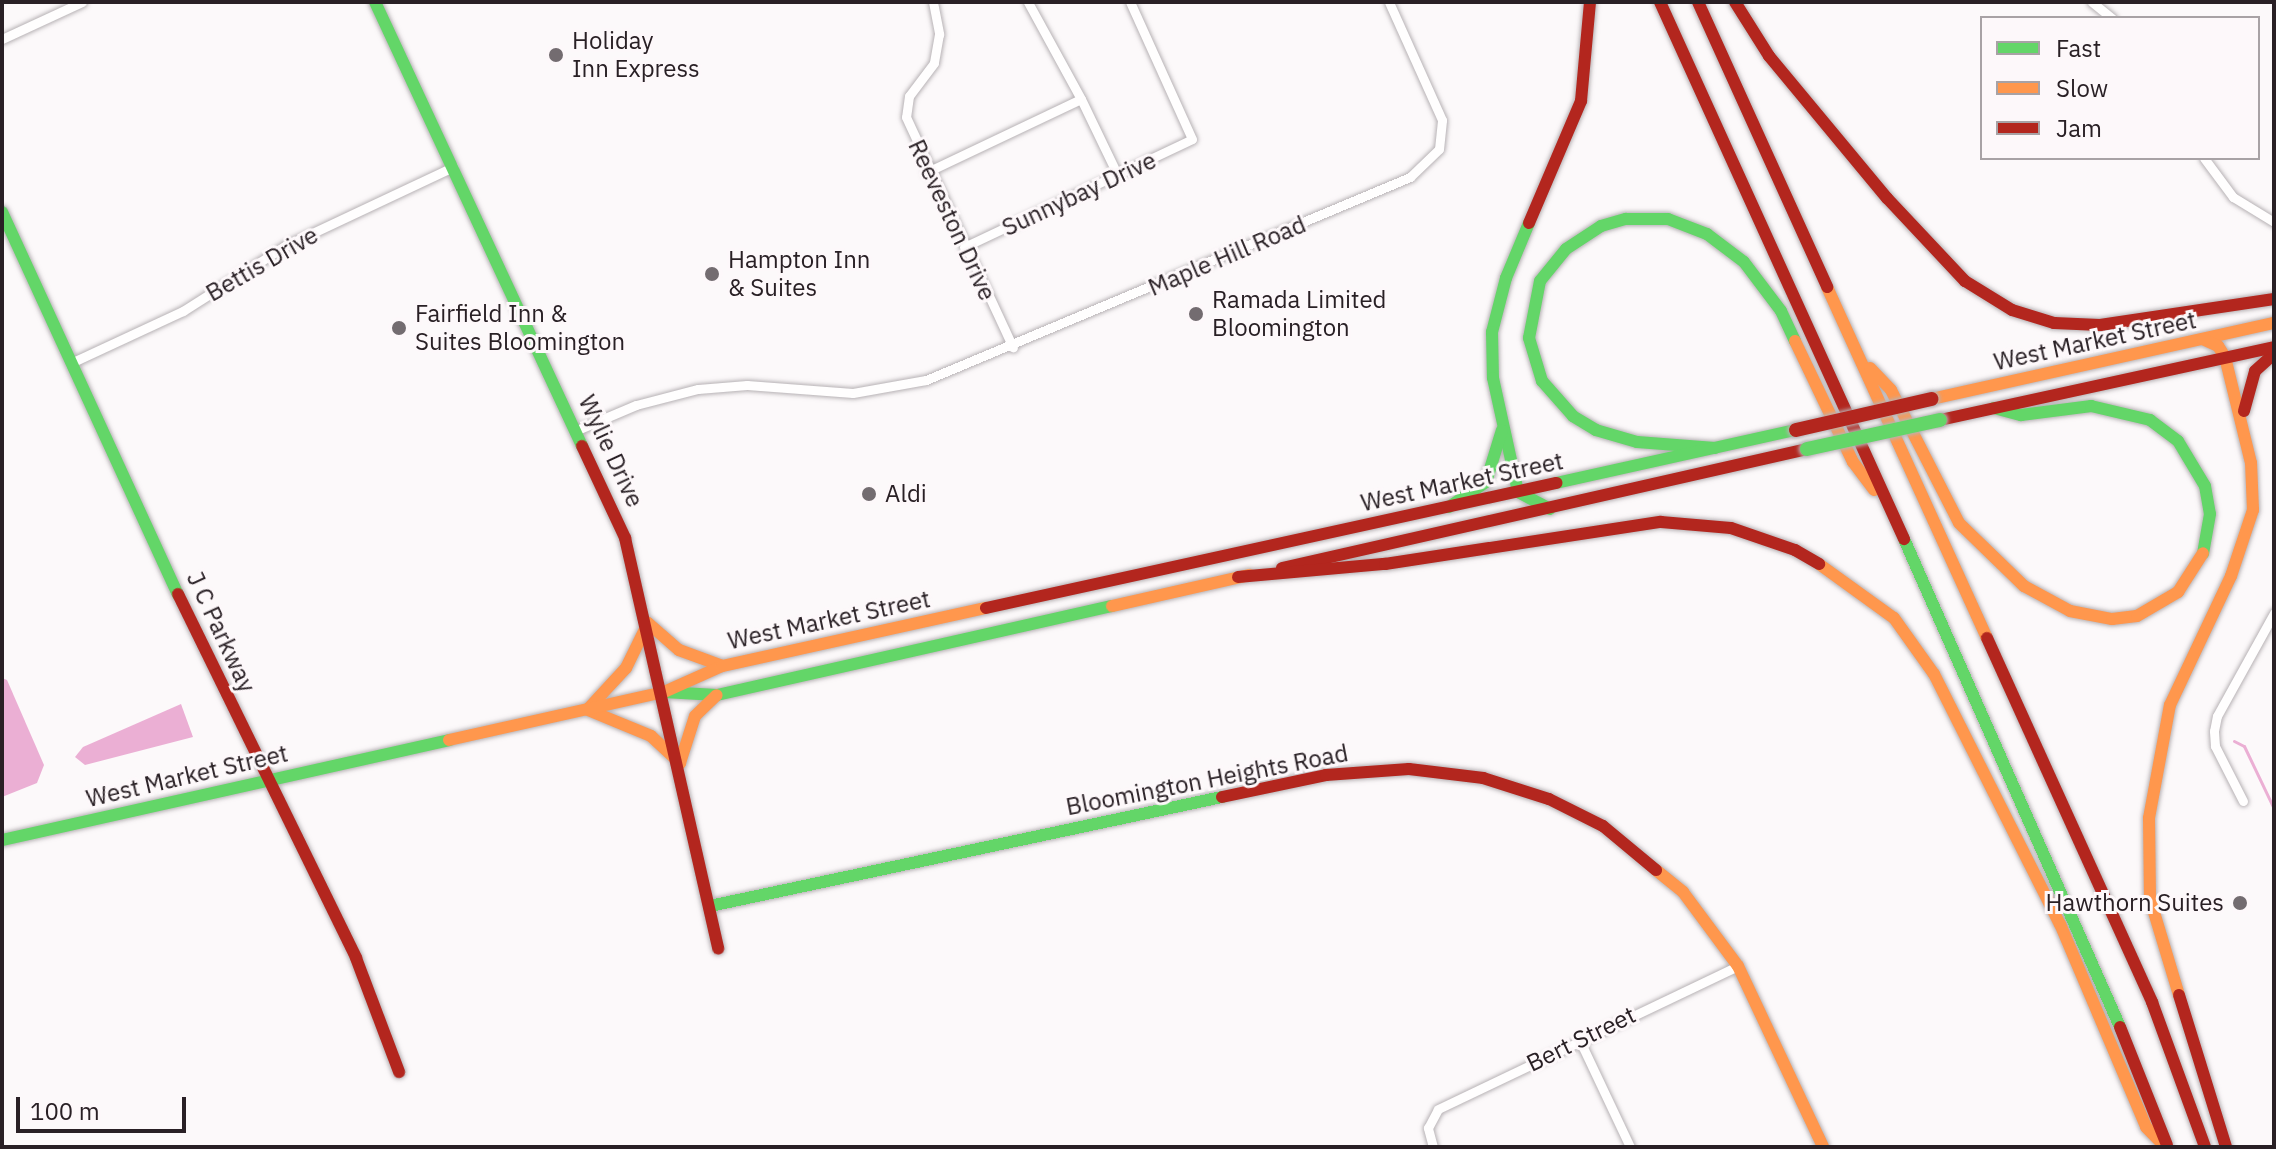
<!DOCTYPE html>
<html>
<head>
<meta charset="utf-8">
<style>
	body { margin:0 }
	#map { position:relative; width:2276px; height:1149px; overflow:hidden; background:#fcf9fa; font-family:"IBM Plex Sans",sans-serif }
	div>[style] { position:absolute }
	.water>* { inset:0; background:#ebafd4 }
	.stream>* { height:3px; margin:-1.5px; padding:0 1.5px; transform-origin:1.5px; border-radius:1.5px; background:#ebafd4 }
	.roads { filter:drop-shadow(0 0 2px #b7b2b5) drop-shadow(0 0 2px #b7b2b5) }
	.street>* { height:9px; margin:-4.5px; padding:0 4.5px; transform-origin:4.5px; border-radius:4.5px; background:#fffefe }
	.fast>* { height:12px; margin:-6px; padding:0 6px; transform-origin:6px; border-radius:6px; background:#63d668 }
	.slow>* { height:12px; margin:-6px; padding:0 6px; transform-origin:6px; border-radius:6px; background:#ff974d }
	.jam>* { height:12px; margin:-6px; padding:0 6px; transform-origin:6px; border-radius:6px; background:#b3261e }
	.bridges { filter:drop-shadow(0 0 2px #b7b2b5) drop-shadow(0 0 2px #b7b2b5) }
	.fast-bridge>* { height:14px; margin:-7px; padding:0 7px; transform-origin:7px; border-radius:7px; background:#63d668 }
	.jam-bridge>* { height:14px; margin:-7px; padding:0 7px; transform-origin:7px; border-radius:7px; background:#b3261e }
	.dots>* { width:22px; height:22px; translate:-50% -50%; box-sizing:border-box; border:4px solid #fdf8fa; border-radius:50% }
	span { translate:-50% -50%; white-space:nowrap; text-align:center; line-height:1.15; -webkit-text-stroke:6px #fdf8fa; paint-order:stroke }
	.poi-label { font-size:24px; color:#292025 }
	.left { translate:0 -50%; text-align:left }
	.right { translate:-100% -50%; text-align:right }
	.street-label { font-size:24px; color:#292025 }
	.frame { position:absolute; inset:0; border:4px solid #292025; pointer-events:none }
	.legend { position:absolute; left:1980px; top:16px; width:280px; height:144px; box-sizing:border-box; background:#fdf8fa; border:2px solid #a8a2a5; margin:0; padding:10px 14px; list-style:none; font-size:24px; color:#292025 }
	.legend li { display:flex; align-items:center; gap:16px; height:40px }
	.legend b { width:40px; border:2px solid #a8a2a5 }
	.scale { position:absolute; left:16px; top:1097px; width:170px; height:36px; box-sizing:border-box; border:4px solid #292025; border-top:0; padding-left:10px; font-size:24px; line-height:28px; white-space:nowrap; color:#292025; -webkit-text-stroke:6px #fdf8fa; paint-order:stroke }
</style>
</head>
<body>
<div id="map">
	<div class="water">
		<div style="clip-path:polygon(2px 678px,7px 680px,44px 765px,37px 783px,2px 797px)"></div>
		<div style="clip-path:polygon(181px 704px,193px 737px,85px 765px,75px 757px,83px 747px)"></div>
	</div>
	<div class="stream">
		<div style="left:2234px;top:741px;width:11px;rotate:27deg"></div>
		<div style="left:2244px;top:746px;width:70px;rotate:64.5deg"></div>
	</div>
	<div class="roads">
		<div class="street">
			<div style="left:933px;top:2px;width:33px;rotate:79deg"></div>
			<div style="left:939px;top:34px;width:29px;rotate:100deg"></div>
			<div style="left:934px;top:63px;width:41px;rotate:127.1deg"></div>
			<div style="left:909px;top:96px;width:21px;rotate:98deg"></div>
			<div style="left:906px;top:117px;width:254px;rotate:65.1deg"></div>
			<div style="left:2092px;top:2px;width:26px;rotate:39deg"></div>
			<div style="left:2px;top:39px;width:88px;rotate:-24.8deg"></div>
			<div style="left:1081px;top:99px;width:85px;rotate:64.3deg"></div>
			<div style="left:2204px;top:158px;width:49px;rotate:53.4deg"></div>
			<div style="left:2233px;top:197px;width:48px;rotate:31.4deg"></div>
			<div style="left:927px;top:172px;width:170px;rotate:-25.4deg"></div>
			<div style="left:1081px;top:99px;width:111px;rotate:-118.7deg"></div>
			<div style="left:964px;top:247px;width:252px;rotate:-25.3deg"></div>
			<div style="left:1192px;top:139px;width:150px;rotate:-114.3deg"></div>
			<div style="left:73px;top:362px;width:121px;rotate:-24.9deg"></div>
			<div style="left:183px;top:311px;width:121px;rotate:-32.5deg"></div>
			<div style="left:285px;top:246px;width:186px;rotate:-25.2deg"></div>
			<div style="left:577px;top:430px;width:64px;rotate:-23deg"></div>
			<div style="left:636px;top:405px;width:64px;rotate:-14.5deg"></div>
			<div style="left:698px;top:389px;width:49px;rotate:-4.7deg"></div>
			<div style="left:747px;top:385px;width:106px;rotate:4.3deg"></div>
			<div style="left:853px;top:393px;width:74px;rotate:-10.1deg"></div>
			<div style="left:926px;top:380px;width:525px;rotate:-22.75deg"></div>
			<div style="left:1410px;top:177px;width:40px;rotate:-44deg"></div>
			<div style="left:1439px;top:149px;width:29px;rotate:-84deg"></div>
			<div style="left:1442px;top:120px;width:129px;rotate:-114.2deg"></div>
			<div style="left:2243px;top:801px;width:62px;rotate:-117deg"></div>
			<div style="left:2215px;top:746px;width:15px;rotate:-94deg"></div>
			<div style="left:2214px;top:731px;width:15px;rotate:-79deg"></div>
			<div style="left:2217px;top:716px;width:118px;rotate:-61deg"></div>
			<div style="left:1580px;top:1041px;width:117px;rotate:64.7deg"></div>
			<div style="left:1433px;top:1147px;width:20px;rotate:-105deg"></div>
			<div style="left:1428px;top:1128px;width:21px;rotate:-62deg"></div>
			<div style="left:1438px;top:1109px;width:332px;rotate:-25.5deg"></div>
		</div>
		<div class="fast">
			<div style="left:375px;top:2px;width:490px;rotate:65deg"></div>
			<div style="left:2px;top:212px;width:421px;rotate:65.3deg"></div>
			<div style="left:1529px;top:223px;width:60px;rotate:112.7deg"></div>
			<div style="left:1506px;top:278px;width:56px;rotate:104.5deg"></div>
			<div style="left:1492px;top:332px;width:46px;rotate:88.8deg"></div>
			<div style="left:1493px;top:378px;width:117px;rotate:77.6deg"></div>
			<div style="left:1518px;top:492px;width:36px;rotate:28deg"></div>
			<div style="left:1994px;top:408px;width:28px;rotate:15deg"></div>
			<div style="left:2021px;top:415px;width:71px;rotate:-7.3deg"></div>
			<div style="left:2091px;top:406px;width:61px;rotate:13.3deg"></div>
			<div style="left:2150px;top:420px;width:35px;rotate:37deg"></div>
			<div style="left:2178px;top:441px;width:52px;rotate:59deg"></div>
			<div style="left:2205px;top:486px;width:28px;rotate:80deg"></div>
			<div style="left:2210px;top:514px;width:40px;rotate:100deg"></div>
			<div style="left:1715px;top:448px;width:78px;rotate:-175.6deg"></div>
			<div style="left:1637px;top:442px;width:43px;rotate:-163.7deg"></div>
			<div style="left:1596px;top:430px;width:27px;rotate:-149deg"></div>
			<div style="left:1573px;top:416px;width:47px;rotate:-131.5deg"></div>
			<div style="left:1542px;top:381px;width:45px;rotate:-106.8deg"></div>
			<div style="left:1529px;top:338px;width:58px;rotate:-79.1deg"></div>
			<div style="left:1540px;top:281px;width:41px;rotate:-50.9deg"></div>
			<div style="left:1566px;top:249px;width:42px;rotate:-33.3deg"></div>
			<div style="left:1601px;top:226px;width:26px;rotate:-16deg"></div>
			<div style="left:1626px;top:219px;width:42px"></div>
			<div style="left:1668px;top:219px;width:42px;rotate:21deg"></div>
			<div style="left:1707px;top:234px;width:46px;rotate:37.1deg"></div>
			<div style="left:1744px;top:262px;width:61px;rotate:52.9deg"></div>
			<div style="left:1781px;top:311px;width:33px;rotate:65deg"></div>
			<div style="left:1556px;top:483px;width:246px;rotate:-12.5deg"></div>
			<div style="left:1449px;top:507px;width:45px;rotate:-34deg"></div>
			<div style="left:1486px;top:482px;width:54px;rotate:-72.9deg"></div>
			<div style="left:1904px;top:539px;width:534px;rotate:66.12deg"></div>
			<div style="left:664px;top:692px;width:53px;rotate:3.2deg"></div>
			<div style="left:717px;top:695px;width:405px;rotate:-12.7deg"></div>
			<div style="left:2px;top:840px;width:458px;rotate:-12.6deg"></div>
			<div style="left:710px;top:906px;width:523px;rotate:-12.02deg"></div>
		</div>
		<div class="slow">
			<div style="left:1827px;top:287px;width:386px;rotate:65.5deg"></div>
			<div style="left:1795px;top:341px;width:134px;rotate:64.4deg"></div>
			<div style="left:1853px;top:462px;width:35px;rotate:53deg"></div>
			<div style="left:1870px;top:368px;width:30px;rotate:46deg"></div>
			<div style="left:1891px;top:390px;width:149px;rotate:62.9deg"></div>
			<div style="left:1959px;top:523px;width:91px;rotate:44.1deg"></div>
			<div style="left:2024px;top:586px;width:52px;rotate:28.5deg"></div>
			<div style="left:2070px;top:611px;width:43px;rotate:10.8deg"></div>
			<div style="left:2112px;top:619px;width:25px;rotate:-7deg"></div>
			<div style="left:2137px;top:616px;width:48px;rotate:-30.3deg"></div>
			<div style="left:2178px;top:592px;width:46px;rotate:-57.3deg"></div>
			<div style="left:1931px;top:399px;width:351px;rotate:-12.5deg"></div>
			<div style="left:1819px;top:564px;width:92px;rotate:35.8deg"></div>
			<div style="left:1894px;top:618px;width:69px;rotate:54.5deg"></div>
			<div style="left:1934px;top:674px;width:280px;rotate:63.3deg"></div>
			<div style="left:2060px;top:924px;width:220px;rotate:67deg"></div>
			<div style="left:2146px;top:1127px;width:28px;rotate:46deg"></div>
			<div style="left:1112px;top:606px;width:141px;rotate:-12.7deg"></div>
			<div style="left:588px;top:709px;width:56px;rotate:-47.2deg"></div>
			<div style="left:626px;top:668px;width:50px;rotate:-63.9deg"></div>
			<div style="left:648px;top:623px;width:41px;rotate:41.1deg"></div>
			<div style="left:679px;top:650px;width:44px;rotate:20.1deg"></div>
			<div style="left:588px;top:710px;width:68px;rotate:22.4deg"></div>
			<div style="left:651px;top:736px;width:40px;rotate:43deg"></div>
			<div style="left:680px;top:763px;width:49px;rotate:-72.3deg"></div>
			<div style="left:695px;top:716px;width:30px;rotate:-44deg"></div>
			<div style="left:449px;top:740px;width:220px;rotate:-12.6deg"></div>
			<div style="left:664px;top:692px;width:64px;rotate:-24.1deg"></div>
			<div style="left:722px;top:666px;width:270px;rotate:-12.4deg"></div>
			<div style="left:1656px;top:870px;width:35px;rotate:39deg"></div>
			<div style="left:1683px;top:892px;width:92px;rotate:53.4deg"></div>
			<div style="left:1738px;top:966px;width:200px;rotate:64.8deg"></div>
			<div style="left:2179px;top:995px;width:100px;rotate:-106.8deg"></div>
			<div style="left:2150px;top:899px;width:81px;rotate:-90.7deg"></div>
			<div style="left:2149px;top:818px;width:115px;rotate:-79.5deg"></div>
			<div style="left:2170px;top:705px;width:143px;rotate:-64.7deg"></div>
			<div style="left:2231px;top:576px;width:70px;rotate:-71.6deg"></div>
			<div style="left:2253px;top:510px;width:47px;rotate:-92.4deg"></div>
			<div style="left:2251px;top:463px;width:109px;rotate:-103.8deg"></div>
			<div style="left:2225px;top:357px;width:13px;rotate:-122deg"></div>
			<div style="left:2218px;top:346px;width:17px;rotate:-156deg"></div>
		</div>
		<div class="jam">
			<div style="left:1660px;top:2px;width:590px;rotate:65.56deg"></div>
			<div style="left:1698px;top:2px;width:313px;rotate:65.6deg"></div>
			<div style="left:1735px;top:2px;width:64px;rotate:57.8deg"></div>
			<div style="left:1769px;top:56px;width:185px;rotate:50.3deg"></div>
			<div style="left:1887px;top:198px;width:114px;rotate:46.8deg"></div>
			<div style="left:1965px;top:281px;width:55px;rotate:31.7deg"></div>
			<div style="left:2012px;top:310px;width:44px;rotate:17.2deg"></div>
			<div style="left:2054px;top:323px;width:46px;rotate:2.5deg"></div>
			<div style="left:2100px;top:325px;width:176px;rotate:-8.5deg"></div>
			<div style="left:1529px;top:223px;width:133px;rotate:-66.9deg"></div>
			<div style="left:1581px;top:101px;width:99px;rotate:-84.8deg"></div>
			<div style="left:2244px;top:411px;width:41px;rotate:-74.6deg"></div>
			<div style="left:2255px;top:371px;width:25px;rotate:-42deg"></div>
			<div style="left:1940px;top:420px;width:342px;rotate:-12.3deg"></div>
			<div style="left:582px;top:446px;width:102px;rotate:64.9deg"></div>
			<div style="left:625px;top:538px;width:421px;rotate:77.2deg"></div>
			<div style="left:1282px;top:568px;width:538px;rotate:-12.77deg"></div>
			<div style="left:1238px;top:577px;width:148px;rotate:-5.1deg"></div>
			<div style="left:1385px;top:564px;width:279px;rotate:-8.7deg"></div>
			<div style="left:1661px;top:522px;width:70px;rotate:4.9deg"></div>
			<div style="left:1731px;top:528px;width:68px;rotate:19deg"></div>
			<div style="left:1795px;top:550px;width:28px;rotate:30deg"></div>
			<div style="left:178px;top:594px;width:405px;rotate:63.9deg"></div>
			<div style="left:356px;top:958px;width:122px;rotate:69.3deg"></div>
			<div style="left:986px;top:608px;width:584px;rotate:-12.37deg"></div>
			<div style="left:1987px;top:638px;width:400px;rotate:65.6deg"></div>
			<div style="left:2152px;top:1002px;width:154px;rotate:69.9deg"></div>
			<div style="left:1222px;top:797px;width:106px;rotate:-11.9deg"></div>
			<div style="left:1326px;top:775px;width:83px;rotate:-4.1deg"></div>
			<div style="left:1409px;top:769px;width:75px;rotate:6.9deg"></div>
			<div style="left:1483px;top:778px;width:69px;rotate:17.7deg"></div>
			<div style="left:1549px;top:799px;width:60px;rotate:26.6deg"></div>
			<div style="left:1603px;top:826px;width:69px;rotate:39.7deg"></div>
			<div style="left:2179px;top:995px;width:159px;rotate:72.8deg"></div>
			<div style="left:2120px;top:1027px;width:127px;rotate:68.3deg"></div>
		</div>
	</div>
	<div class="bridges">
		<div class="fast-bridge">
			<div style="left:1807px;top:449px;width:136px;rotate:-12.3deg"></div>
		</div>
		<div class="jam-bridge">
			<div style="left:1796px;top:430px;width:139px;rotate:-12.9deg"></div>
		</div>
	</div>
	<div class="dots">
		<div style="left:556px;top:55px;background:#736c70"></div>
		<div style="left:712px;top:274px;background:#736c70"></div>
		<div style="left:1196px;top:314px;background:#736c70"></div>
		<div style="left:399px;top:328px;background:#736c70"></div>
		<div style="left:869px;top:494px;background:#736c70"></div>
		<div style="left:2240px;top:903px;background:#736c70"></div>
	</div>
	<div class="poi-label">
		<span class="left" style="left:572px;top:55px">Holiday<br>Inn Express</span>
		<span class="left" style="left:728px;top:274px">Hampton Inn<br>&amp; Suites</span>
		<span class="left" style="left:1212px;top:314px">Ramada Limited<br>Bloomington</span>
		<span class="left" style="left:415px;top:328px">Fairfield Inn &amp;<br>Suites Bloomington</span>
		<span class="left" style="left:885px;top:494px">Aldi</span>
		<span class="right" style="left:2224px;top:903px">Hawthorn Suites</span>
	</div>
	<div class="street-label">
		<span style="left:1079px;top:194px;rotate:-25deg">Sunnybay Drive</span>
		<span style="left:952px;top:220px;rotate:65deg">Reeveston Drive</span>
		<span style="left:1227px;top:256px;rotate:-23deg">Maple Hill Road</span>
		<span style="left:262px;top:264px;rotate:-30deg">Bettis Drive</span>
		<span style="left:2095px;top:341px;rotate:-12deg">West Market Street</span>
		<span style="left:611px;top:451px;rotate:65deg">Wylie Drive</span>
		<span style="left:1462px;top:482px;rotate:-12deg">West Market Street</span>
		<span style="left:829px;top:620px;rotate:-12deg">West Market Street</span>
		<span style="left:221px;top:632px;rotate:65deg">J C Parkway</span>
		<span style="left:187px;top:776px;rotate:-13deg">West Market Street</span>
		<span style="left:1207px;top:780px;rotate:-11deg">Bloomington Heights Road</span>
		<span style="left:1581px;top:1039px;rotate:-26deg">Bert Street</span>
	</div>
	<div class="frame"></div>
	<ul class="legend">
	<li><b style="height:10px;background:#63d668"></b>Fast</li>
	<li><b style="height:10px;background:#ff974d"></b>Slow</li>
	<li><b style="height:10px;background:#b3261e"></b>Jam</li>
	</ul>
	<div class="scale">100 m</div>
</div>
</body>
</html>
